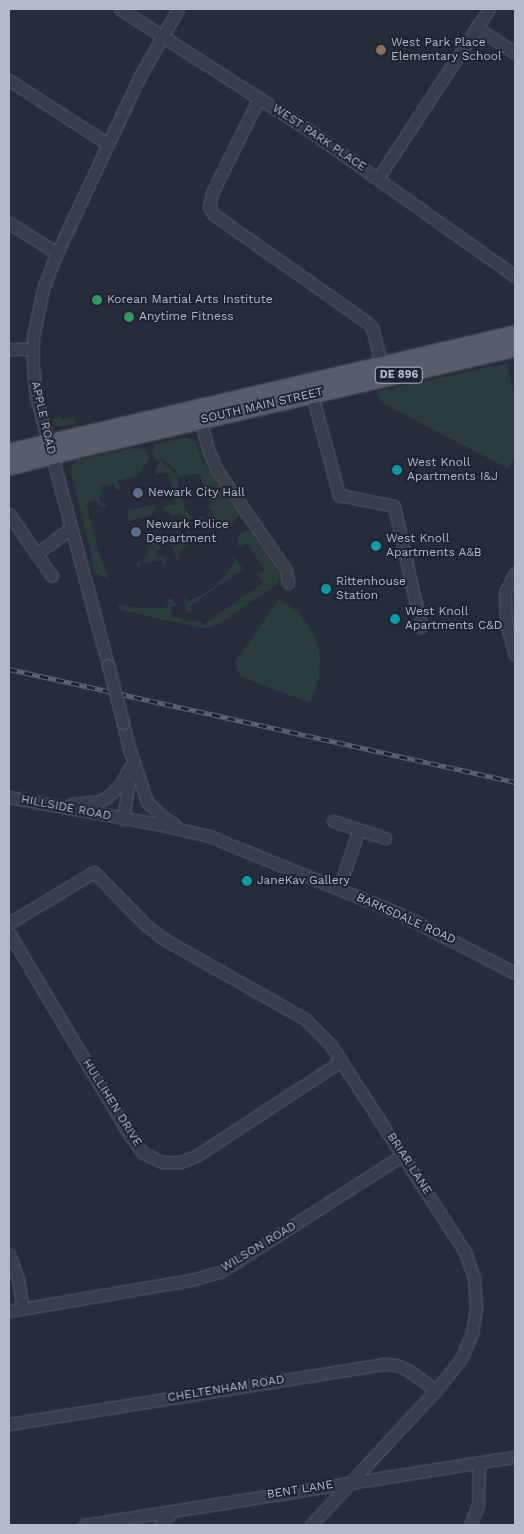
<!DOCTYPE html>
<html>
<head>
<meta charset="utf-8">
<style>
	body { margin:0 }
	#map { position:relative; width:524px; height:1534px; overflow:hidden; background:#252d3a; font-family:"Work Sans",sans-serif }
	div>[style] { position:absolute }
	.green>* { inset:0; background:#2a3c3e }
	.roads { filter:drop-shadow(0 0 1px #575d69) drop-shadow(0 0 1px #575d69) }
	.minor>* { height:11px; margin:-5.5px; padding:0 5.5px; transform-origin:5.5px; border-radius:5.5px; background:#383f4b }
	.major>* { height:15px; margin:-7.5px; padding:0 7.5px; transform-origin:7.5px; border-radius:7.5px; background:#575e6b }
	.rail>* { height:4.5px; margin-top:-2.25px; transform-origin:0; background:repeating-linear-gradient(90deg,#1e2430 0 8px,#5b6372 0 16px); box-sizing:border-box; border-block:1px solid #5b6372 }
	.bridges { filter:drop-shadow(0 0 1px #575d69) drop-shadow(0 0 1px #575d69) }
	.minor-bridge>* { height:11px; margin:-5.5px; padding:0 5.5px; transform-origin:5.5px; border-radius:5.5px; background:#383f4b }
	.dots>* { width:14px; height:14px; translate:-50% -50%; box-sizing:border-box; border:2px solid #1e2430; border-radius:50% }
	span { translate:-50% -50%; white-space:nowrap; text-align:center; line-height:1.15; -webkit-text-stroke:4px #1e2430; paint-order:stroke }
	.shield-label span { padding:1px 4px; background:#1e2430; border:1px solid; border-radius:4px; -webkit-text-stroke-width:0 }
	.shield-label { font-size:11px; color:#b4bac6; font-weight:700 }
	.poi-label { font-size:12px; color:#b4bac6 }
	.left { translate:0 -50%; text-align:left }
	.street-label { font-size:12px; color:#b4bac6 }
	.frame { position:absolute; inset:0; border:10px solid #b4bac6; pointer-events:none }
</style>
</head>
<body>
<div id="map">
	<div class="green">
		<div style="clip-path:polygon(507px 363px,515px 400px,515px 454px,509px 469px,380px 402px,376px 392px)"></div>
		<div style="clip-path:polygon(61px 416px,62px 420px,74px 417px,75px 424px,57px 427px,52px 419px)"></div>
		<div style="clip-path:polygon(187px 437px,196px 442px,203px 462px,239px 515px,231px 526px,223px 528px,215px 524px,213px 512px,208px 507px,211px 502px,205px 493px,200px 473px,179px 477px,178px 473px,164px 460px,156px 461px,152px 451px,155px 444px)"></div>
		<div style="clip-path:polygon(139px 447px,140px 450px,145px 448px,150px 459px,137px 476px,118px 481px,121px 490px,116px 491px,114px 484px,101px 487px,103px 495px,99px 497px,101px 503px,105px 502px,106px 508px,101px 507px,95px 500px,86px 503px,100px 557px,110px 580px,93px 572px,90px 548px,70px 468px,78px 460px)"></div>
		<div style="clip-path:polygon(160px 460px,177px 475px,179px 493px,187px 512px,195px 521px,200px 516px,204px 516px,203px 521px,196px 523px,179px 513px,174px 516px,170px 515px,168px 511px,165px 512px,163px 507px,176px 504px,168px 472px,154px 475px)"></div>
		<div style="clip-path:polygon(155px 504px,156px 507px,150px 516px,129px 521px,127px 511px)"></div>
		<div style="clip-path:polygon(187px 531px,200px 537px,200px 543px,195px 545px,191px 543px,177px 554px,179px 559px,177px 561px,171px 542px,173px 541px,173px 546px,177px 546px,177px 540px,186px 540px)"></div>
		<div style="clip-path:polygon(247px 531px,251px 532px,279px 573px,280px 579px,276px 585px,219px 624px,207px 628px,189px 625px,121px 610px,117px 604px,139px 608px,159px 608px,168px 607px,167px 599px,173px 598px,176px 606px,170px 607px,172px 618px,179px 617px,184px 621px,191px 622px,199px 620px,203px 625px,263px 583px,258px 575px,265px 570px,246px 543px,240px 547px,237px 546px,239px 535px)"></div>
		<div style="clip-path:polygon(154px 533px,161px 536px,158px 541px,161px 549px,156px 551px,157px 557px,164px 556px,166px 565px,163px 566px,161px 560px,141px 563px,139px 570px,136px 563px,145px 561px,144px 556px,149px 554px,147px 548px,153px 547px,151px 540px,156px 539px)"></div>
		<div style="clip-path:polygon(230px 556px,235px 557px,247px 575px,242px 570px,190px 606px,193px 612px,188px 613px,183px 595px,188px 602px,211px 589px,229px 572px,235px 561px)"></div>
		<div style="clip-path:polygon(279px 599px,298px 612px,311px 629px,318px 645px,320px 660px,319px 679px,310px 703px,240px 676px,235px 662px)"></div>
	</div>
	<div class="roads">
		<div class="minor">
			<div style="left:120px;top:9px;width:226px;rotate:32.7deg"></div>
			<div style="left:310px;top:131px;width:251px;rotate:35.3deg"></div>
			<div style="left:476px;top:27px;width:47px;rotate:33.7deg"></div>
			<div style="left:9px;top:80px;width:118px;rotate:32.9deg"></div>
			<div style="left:259px;top:98px;width:106px;rotate:116.3deg"></div>
			<div style="left:212px;top:193px;width:14px;rotate:102deg"></div>
			<div style="left:209px;top:207px;width:8px;rotate:60deg"></div>
			<div style="left:213px;top:214px;width:186px;rotate:35.1deg"></div>
			<div style="left:365px;top:321px;width:9px;rotate:41deg"></div>
			<div style="left:372px;top:327px;width:38px;rotate:76deg"></div>
			<div style="left:378px;top:178px;width:202px;rotate:-56.7deg"></div>
			<div style="left:9px;top:223px;width:57px;rotate:32deg"></div>
			<div style="left:9px;top:349px;width:24px"></div>
			<div style="left:312px;top:395px;width:104px;rotate:74.9deg"></div>
			<div style="left:339px;top:495px;width:56px;rotate:11.3deg"></div>
			<div style="left:394px;top:506px;width:124px;rotate:77.4deg"></div>
			<div style="left:199px;top:415px;width:38px;rotate:75deg"></div>
			<div style="left:209px;top:452px;width:20px;rotate:66deg"></div>
			<div style="left:217px;top:470px;width:121px;rotate:55.4deg"></div>
			<div style="left:286px;top:570px;width:13px;rotate:81deg"></div>
			<div style="left:9px;top:514px;width:75px;rotate:55.3deg"></div>
			<div style="left:36px;top:554px;width:44px;rotate:-36.6deg"></div>
			<div style="left:515px;top:573px;width:21px;rotate:118deg"></div>
			<div style="left:505px;top:592px;width:31px;rotate:88deg"></div>
			<div style="left:506px;top:623px;width:33px;rotate:74deg"></div>
			<div style="left:108px;top:665px;width:278px;rotate:-105deg"></div>
			<div style="left:36px;top:396px;width:29px;rotate:-96deg"></div>
			<div style="left:33px;top:367px;width:30px;rotate:-90deg"></div>
			<div style="left:33px;top:337px;width:49px;rotate:-78.2deg"></div>
			<div style="left:43px;top:289px;width:39px;rotate:-69deg"></div>
			<div style="left:57px;top:253px;width:195px;rotate:-64.9deg"></div>
			<div style="left:140px;top:76px;width:77px;rotate:-60.4deg"></div>
			<div style="left:123px;top:723px;width:31px;rotate:77deg"></div>
			<div style="left:129px;top:747px;width:58px;rotate:71.9deg"></div>
			<div style="left:147px;top:802px;width:23px;rotate:43deg"></div>
			<div style="left:164px;top:818px;width:12px;rotate:31deg"></div>
			<div style="left:9px;top:797px;width:150px;rotate:10.3deg"></div>
			<div style="left:157px;top:824px;width:53px;rotate:13deg"></div>
			<div style="left:209px;top:836px;width:206px;rotate:22.2deg"></div>
			<div style="left:400px;top:914px;width:129px;rotate:27.2deg"></div>
			<div style="left:71px;top:804px;width:25px;rotate:-5deg"></div>
			<div style="left:96px;top:802px;width:11px;rotate:-22deg"></div>
			<div style="left:106px;top:798px;width:19px;rotate:-43deg"></div>
			<div style="left:120px;top:785px;width:21px;rotate:-61deg"></div>
			<div style="left:123px;top:819px;width:46px;rotate:-81.2deg"></div>
			<div style="left:333px;top:821px;width:55px;rotate:18.1deg"></div>
			<div style="left:339px;top:888px;width:62px;rotate:-71.3deg"></div>
			<div style="left:9px;top:923px;width:99px;rotate:-31deg"></div>
			<div style="left:94px;top:872px;width:73px;rotate:45.6deg"></div>
			<div style="left:145px;top:924px;width:22px;rotate:39deg"></div>
			<div style="left:162px;top:938px;width:164px;rotate:29.5deg"></div>
			<div style="left:305px;top:1019px;width:35px;rotate:45deg"></div>
			<div style="left:330px;top:1044px;width:248px;rotate:57deg"></div>
			<div style="left:465px;top:1252px;width:28px;rotate:71deg"></div>
			<div style="left:474px;top:1278px;width:30px;rotate:86deg"></div>
			<div style="left:476px;top:1308px;width:25px;rotate:99deg"></div>
			<div style="left:472px;top:1333px;width:28px;rotate:113deg"></div>
			<div style="left:461px;top:1359px;width:40px;rotate:129deg"></div>
			<div style="left:436px;top:1390px;width:184px;rotate:132.8deg"></div>
			<div style="left:9px;top:933px;width:234px;rotate:59.2deg"></div>
			<div style="left:129px;top:1134px;width:24px;rotate:54deg"></div>
			<div style="left:143px;top:1153px;width:21px;rotate:25deg"></div>
			<div style="left:162px;top:1162px;width:18px"></div>
			<div style="left:180px;top:1162px;width:17px;rotate:-21deg"></div>
			<div style="left:196px;top:1156px;width:173px;rotate:-33.2deg"></div>
			<div style="left:9px;top:1254px;width:27px;rotate:70deg"></div>
			<div style="left:18px;top:1279px;width:30px;rotate:81deg"></div>
			<div style="left:9px;top:1311px;width:185px;rotate:-9.7deg"></div>
			<div style="left:191px;top:1280px;width:32px;rotate:-16deg"></div>
			<div style="left:222px;top:1271px;width:215px;rotate:-32.7deg"></div>
			<div style="left:9px;top:1424px;width:379px;rotate:-9.1deg"></div>
			<div style="left:383px;top:1364px;width:13px;rotate:4deg"></div>
			<div style="left:396px;top:1365px;width:13px;rotate:23deg"></div>
			<div style="left:408px;top:1370px;width:34px;rotate:36deg"></div>
			<div style="left:84px;top:1525px;width:436px;rotate:-9deg"></div>
			<div style="left:160px;top:1525px;width:19px;rotate:-47deg"></div>
			<div style="left:470px;top:1525px;width:22px;rotate:-68deg"></div>
			<div style="left:478px;top:1505px;width:43px;rotate:-88.7deg"></div>
		</div>
		<div class="major">
			<div style="left:9px;top:451px;width:520px;rotate:-13.13deg"></div>
			<div style="left:9px;top:467px;width:81px;rotate:-14.4deg"></div>
			<div style="left:87px;top:447px;width:439px;rotate:-13deg"></div>
		</div>
	</div>
	<div class="rail">
		<div style="left:9px;top:669px;width:518px;rotate:12.59deg"></div>
	</div>
	<div class="bridges">
		<div class="minor-bridge">
			<div style="left:108px;top:665px;width:60px;rotate:75.5deg"></div>
		</div>
	</div>
	<div class="dots">
		<div style="left:381px;top:50px;background:#8d6e63"></div>
		<div style="left:97px;top:300px;background:#2e9e5b"></div>
		<div style="left:129px;top:317px;background:#2e9e5b"></div>
		<div style="left:397px;top:470px;background:#0f9aa8"></div>
		<div style="left:138px;top:493px;background:#5c6f8a"></div>
		<div style="left:136px;top:532px;background:#5c6f8a"></div>
		<div style="left:376px;top:546px;background:#0f9aa8"></div>
		<div style="left:326px;top:589px;background:#0f9aa8"></div>
		<div style="left:395px;top:619px;background:#0f9aa8"></div>
		<div style="left:247px;top:881px;background:#0f9aa8"></div>
	</div>
	<div class="shield-label">
		<span style="left:399px;top:375px">DE 896</span>
	</div>
	<div class="poi-label">
		<span class="left" style="left:391px;top:50px">West Park Place<br>Elementary School</span>
		<span class="left" style="left:107px;top:300px">Korean Martial Arts Institute</span>
		<span class="left" style="left:139px;top:317px">Anytime Fitness</span>
		<span class="left" style="left:407px;top:470px">West Knoll<br>Apartments I&amp;J</span>
		<span class="left" style="left:148px;top:493px">Newark City Hall</span>
		<span class="left" style="left:146px;top:532px">Newark Police<br>Department</span>
		<span class="left" style="left:386px;top:546px">West Knoll<br>Apartments A&amp;B</span>
		<span class="left" style="left:336px;top:589px">Rittenhouse<br>Station</span>
		<span class="left" style="left:405px;top:619px">West Knoll<br>Apartments C&amp;D</span>
		<span class="left" style="left:257px;top:881px">JaneKav Gallery</span>
	</div>
	<div class="street-label">
		<span style="left:319px;top:138px;rotate:34deg">WEST PARK PLACE</span>
		<span style="left:262px;top:406px;rotate:-13deg">SOUTH MAIN STREET</span>
		<span style="left:43px;top:418px;rotate:77deg">APPLE ROAD</span>
		<span style="left:66px;top:808px;rotate:11deg">HILLSIDE ROAD</span>
		<span style="left:406px;top:919px;rotate:24deg">BARKSDALE ROAD</span>
		<span style="left:112px;top:1103px;rotate:58deg">HULLIHEN DRIVE</span>
		<span style="left:409px;top:1164px;rotate:57deg">BRIAR LANE</span>
		<span style="left:259px;top:1247px;rotate:-31deg">WILSON ROAD</span>
		<span style="left:226px;top:1389px;rotate:-9deg">CHELTENHAM ROAD</span>
		<span style="left:300px;top:1490px;rotate:-9deg">BENT LANE</span>
	</div>
	<div class="frame"></div>
</div>
</body>
</html>
